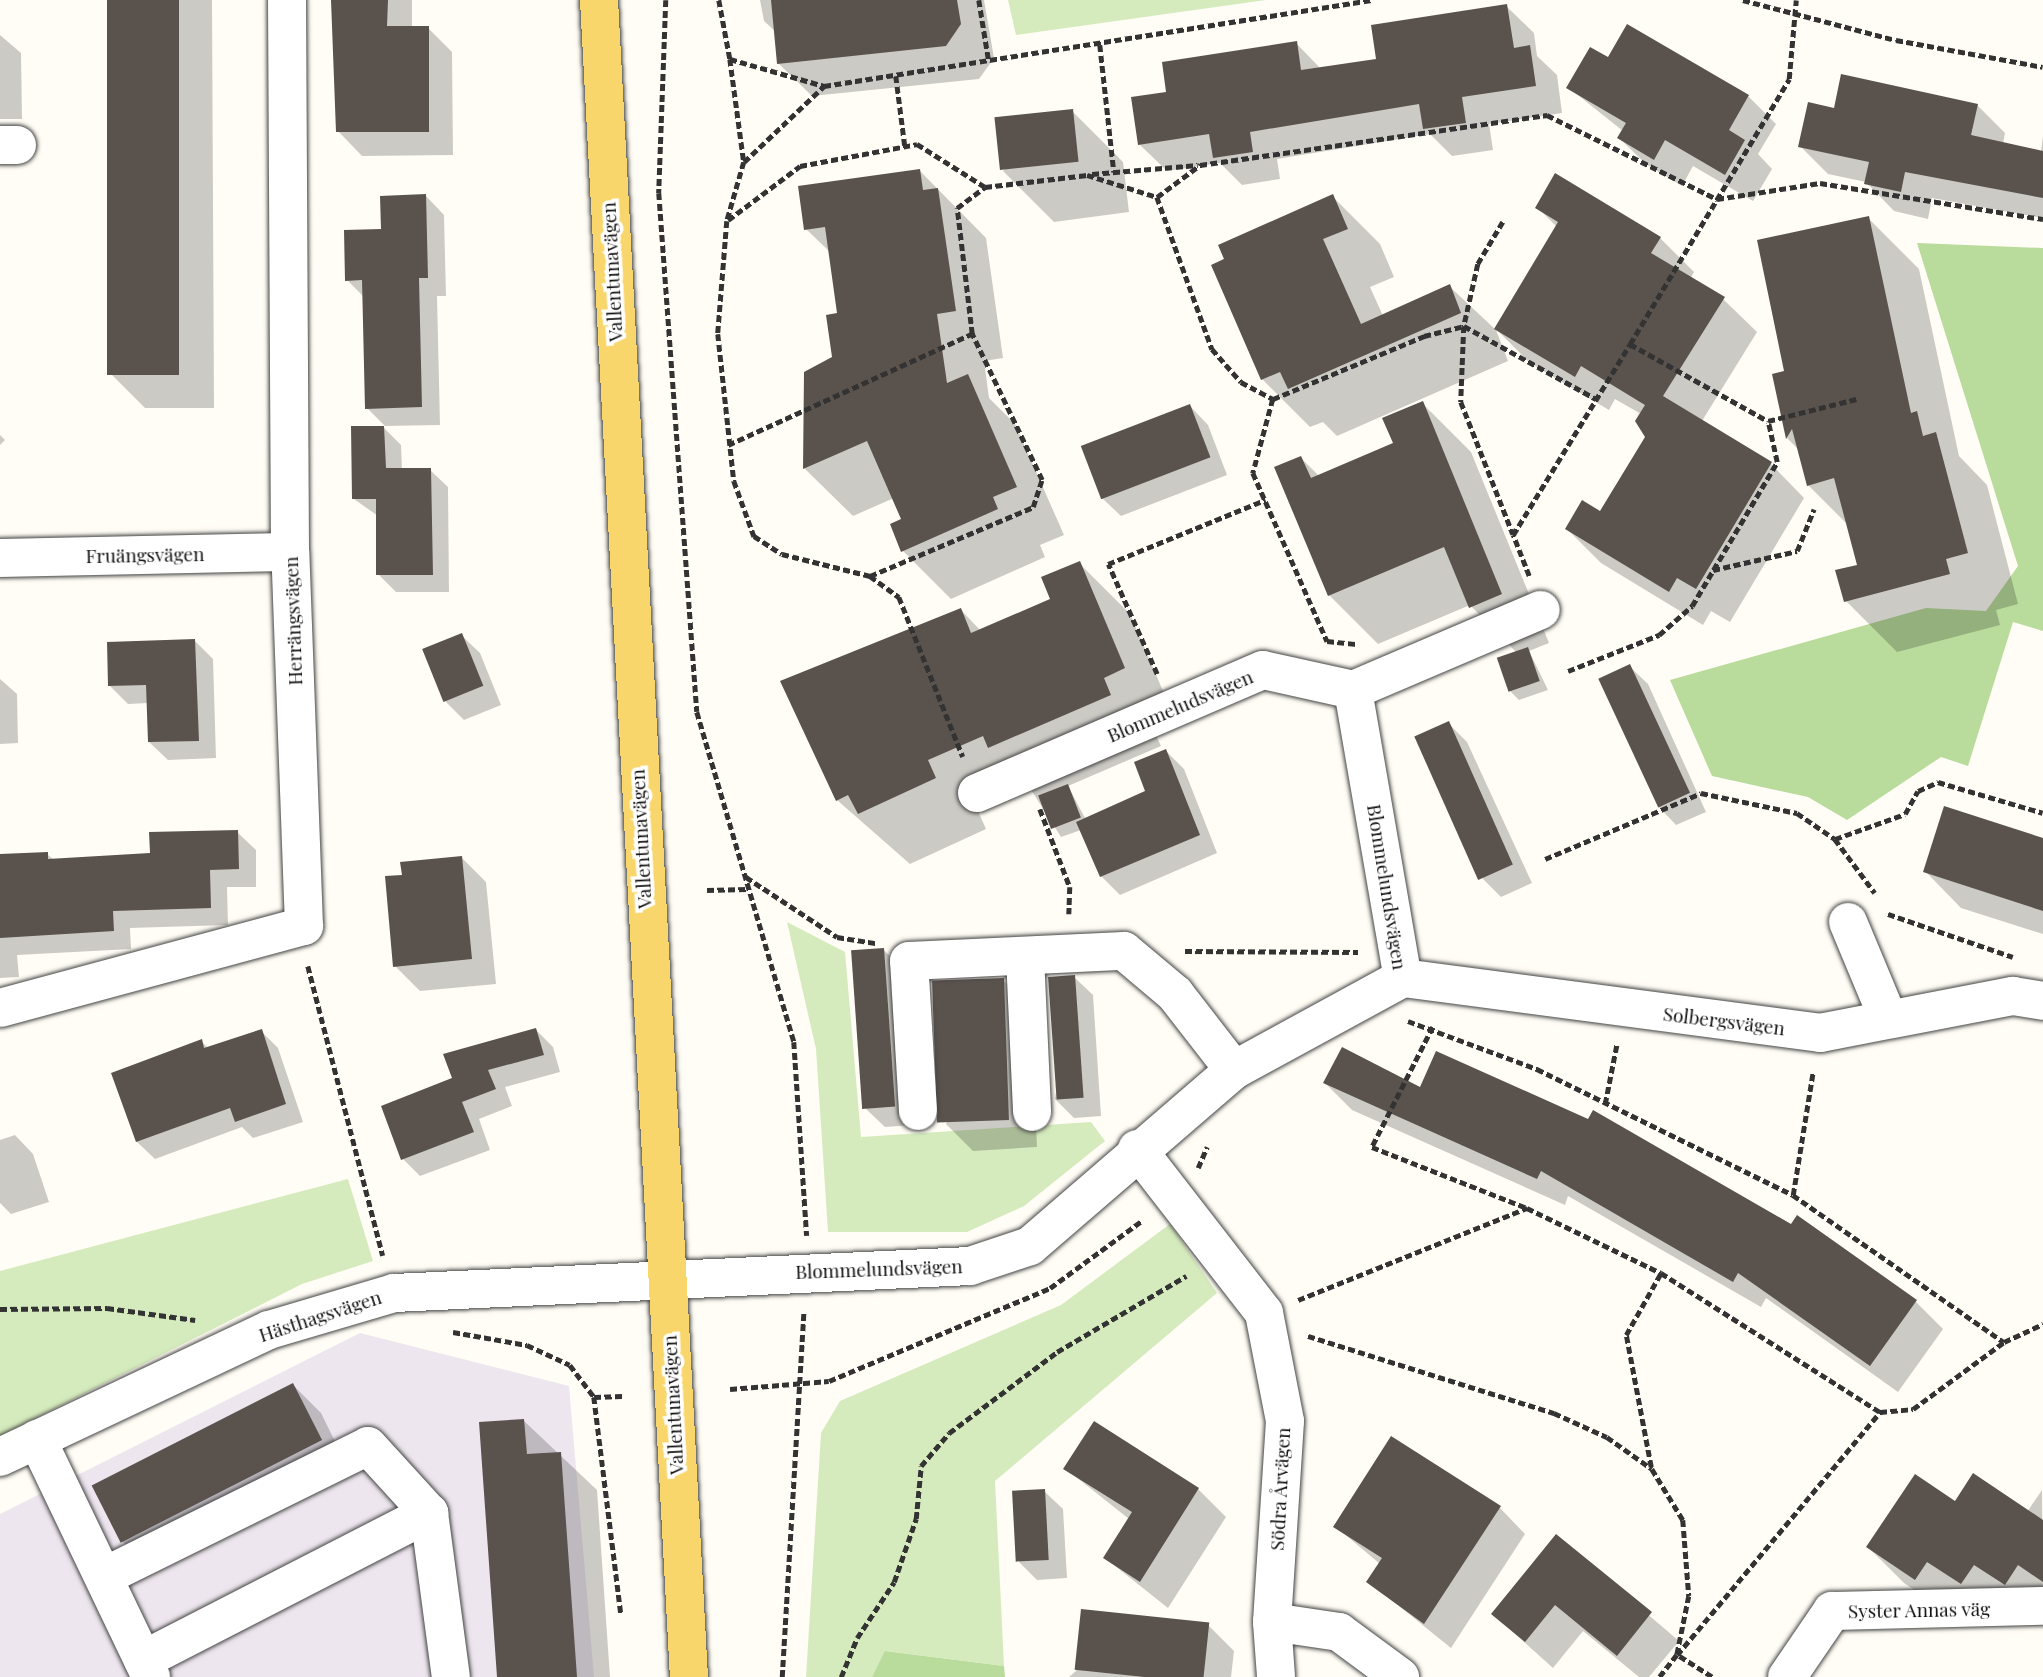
<!DOCTYPE html>
<html>
<head>
<meta charset="utf-8">
<style>
	body { margin:0 }
	#map { position:relative; width:2043px; height:1677px; overflow:hidden; background:#fffdf5; font-family:"Playfair Display",serif }
	div>[style] { position:absolute }
	.industrial>* { inset:0; background:#eee6ef }
	.green>* { inset:0; background:#d5ebbd }
	.forest>* { inset:0; background:#b9dc9c }
	.shadow>* { inset:0; background:#0003; transform-origin:0 0 }
	.building>* { inset:0; background:#5a524d; transform-origin:0 0 }
	.path>* { height:4.5px; margin-top:-2.25px; transform-origin:0; background:repeating-linear-gradient(90deg,#333 0 7px,transparent 0 10.5px) }
	.roads { filter:drop-shadow(0 0 2px #444) drop-shadow(0 0 2px #444) }
	.minor>* { height:38px; margin:-19px; padding:0 19px; transform-origin:19px; border-radius:19px; background:#fff }
	.major>* { height:38px; margin:-19px; padding:0 19px; transform-origin:19px; border-radius:19px; background:#f9d66b }
	span { translate:-50% -50%; white-space:nowrap; text-align:center; line-height:1.15; -webkit-text-stroke:7px #fff; paint-order:stroke }
	.street-label { font-size:19px; color:#111 }
</style>
</head>
<body>
<div id="map">
	<div class="industrial">
		<div style="clip-path:polygon(360px 1333px,569px 1386px,594px 1677px,0 1677px,0 1514px)"></div>
	</div>
	<div class="green">
		<div style="clip-path:polygon(1008px 0,1266px 0,1016px 35px)"></div>
		<div style="clip-path:polygon(787px 922px,845px 952px,861px 1137px,1091px 1122px,1105px 1141px,1024px 1206px,967px 1232px,828px 1232px,816px 1049px)"></div>
		<div style="clip-path:polygon(348px 1179px,373px 1261px,302px 1284px,0 1436px,0 1271px)"></div>
		<div style="clip-path:polygon(1170px 1224px,1217px 1293px,995px 1481px,1004px 1666px,886px 1651px,872px 1677px,806px 1677px,821px 1433px,840px 1401px,1061px 1305px)"></div>
	</div>
	<div class="forest">
		<div style="clip-path:polygon(1917px 243px,2043px 248px,2043px 631px,2013px 622px,1968px 766px,1941px 757px,1847px 820px,1808px 797px,1712px 776px,1670px 680px,1926px 608px,1986px 611px,2018px 566px)"></div>
		<div style="clip-path:polygon(885px 1651px,1004px 1666px,1005px 1677px,872px 1677px)"></div>
	</div>
	<div class="shadow">
		<div style="clip-path:polygon(109px 0,212px 0,214px 408px,145px 408px,111px 374px)"></div>
		<div style="clip-path:polygon(334px 0,412px 0,412px 28px,428px 28px,452px 52px,453px 155px,362px 156px,338px 131px)"></div>
		<div style="clip-path:polygon(760px 0,984px 0,994px 58px,979px 79px,812px 96px,778px 63px,776px 32px,764px 21px)"></div>
		<div style="clip-path:polygon(1506px 6px,1534px 33px,1537px 56px,1557px 75px,1562px 113px,1489px 124px,1493px 150px,1452px 156px,1430px 134px,1277px 159px,1280px 179px,1242px 185px,1220px 163px,1167px 171px,1139px 144px,1168px 94px,1296px 43px,1321px 69px,1378px 60px)"></div>
		<div style="clip-path:polygon(0 35px,21px 53px,22px 119px,0 119px)"></div>
		<div style="clip-path:polygon(1608px 59px,1748px 96px,1776px 124px,1758px 154px,1772px 169px,1753px 201px,1693px 166px,1682px 186px,1647px 165px,1619px 138px,1623px 131px,1569px 88px)"></div>
		<div style="clip-path:polygon(1977px 105px,2005px 133px,2003px 144px,2041px 152px,2043px 136px,2043px 218px,1932px 198px,1928px 219px,1894px 211px,1866px 182px,1828px 174px,1800px 146px,1835px 110px)"></div>
		<div style="clip-path:polygon(1072px 111px,1123px 162px,1129px 212px,1054px 222px,1003px 171px)"></div>
		<div style="clip-path:polygon(920px 171px,986px 238px,1003px 358px,984px 361px,989px 398px,1015px 424px,1064px 535px,1040px 545px,1045px 557px,951px 599px,903px 551px,903px 520px,894px 498px,853px 516px,805px 469px,805px 373px,834px 358px,839px 315px,831px 253px,806px 229px)"></div>
		<div style="clip-path:polygon(426px 196px,444px 215px,446px 296px,437px 296px,440px 425px,385px 426px,367px 408px,364px 297px,347px 280px,383px 231px)"></div>
		<div style="clip-path:polygon(1332px 196px,1380px 244px,1394px 277px,1370px 287px,1383px 316px,1449px 286px,1496px 330px,1508px 361px,1337px 436px,1323px 422px,1310px 427px,1262px 379px,1213px 265px)"></div>
		<div style="clip-path:polygon(1537px 207px,1660px 238px,1694px 272px,1690px 279px,1723px 299px,1757px 332px,1702px 421px,1771px 464px,1804px 498px,1730px 622px,1711px 611px,1703px 625px,1601px 563px,1567px 529px,1601px 514px,1647px 437px,1641px 414px,1615px 399px,1609px 410px,1530px 363px,1496px 329px,1557px 227px)"></div>
		<div style="clip-path:polygon(1868px 218px,1919px 269px,1959px 456px,1987px 485px,2018px 604px,1996px 610px,2000px 625px,1897px 652px,1846px 601px,1859px 566px,1848px 525px,1808px 485px,1799px 450px,1787px 438px,1774px 375px,1786px 372px)"></div>
		<div style="clip-path:polygon(1422px 403px,1471px 452px,1549px 643px,1529px 651px,1548px 690px,1519px 700px,1510px 691px,1517px 653px,1470px 605px,1378px 644px,1329px 595px,1301px 458px,1319px 476px,1395px 444px)"></div>
		<div style="clip-path:polygon(1190px 406px,1208px 425px,1227px 475px,1121px 516px,1102px 498px)"></div>
		<div style="clip-path:polygon(383px 427px,401px 445px,402px 470px,430px 470px,448px 487px,449px 592px,396px 592px,378px 574px,378px 516px,354px 499px)"></div>
		<div style="left:0;top:435px;width:7px;height:78px;rotate:45deg"></div>
		<div style="clip-path:polygon(1079px 563px,1130px 614px,1175px 719px,1153px 729px,1161px 746px,1068px 786px,1086px 820px,1148px 792px,1166px 751px,1184px 769px,1217px 853px,1120px 895px,1101px 876px,1081px 830px,1061px 837px,1030px 788px,978px 811px,986px 829px,910px 864px,837px 800px,961px 610px,981px 631px,1053px 600px)"></div>
		<div style="clip-path:polygon(461px 635px,480px 653px,501px 705px,464px 720px,446px 702px)"></div>
		<div style="clip-path:polygon(195px 641px,213px 659px,216px 758px,168px 760px,149px 742px,148px 703px,128px 704px,110px 686px)"></div>
		<div style="clip-path:polygon(1629px 666px,1648px 684px,1706px 812px,1676px 825px,1658px 806px,1600px 679px)"></div>
		<div style="clip-path:polygon(0 679px,17px 694px,18px 743px,0 744px)"></div>
		<div style="clip-path:polygon(1448px 723px,1467px 742px,1532px 883px,1501px 897px,1483px 879px)"></div>
		<div style="clip-path:polygon(237px 832px,256px 850px,256px 887px,227px 887px,228px 925px,130px 928px,131px 949px,17px 955px,19px 977px,0 978px,0 884px,47px 854px,54px 860px,152px 854px)"></div>
		<div style="clip-path:polygon(2043px 840px,2043px 934px,1961px 908px,1925px 871px)"></div>
		<div style="clip-path:polygon(462px 858px,486px 882px,496px 984px,420px 991px,395px 966px)"></div>
		<div style="clip-path:polygon(884px 950px,902px 969px,913px 1125px,885px 1127px,866px 1109px)"></div>
		<div style="clip-path:polygon(1074px 977px,1093px 995px,1101px 1116px,1074px 1118px,1055px 1099px)"></div>
		<div style="clip-path:polygon(1003px 980px,1031px 1008px,1037px 1147px,973px 1151px,946px 1124px)"></div>
		<div style="clip-path:polygon(536px 1030px,553px 1047px,560px 1072px,505px 1087px,512px 1106px,479px 1119px,490px 1150px,420px 1176px,403px 1159px,455px 1079px)"></div>
		<div style="clip-path:polygon(261px 1031px,278px 1048px,303px 1122px,253px 1138px,242px 1127px,155px 1159px,137px 1142px,113px 1074px,201px 1041px,208px 1048px)"></div>
		<div style="clip-path:polygon(1325px 1083px,1421px 1090px,1791px 1226px,1798px 1218px,1916px 1302px,1943px 1329px,1898px 1392px,1766px 1298px,1761px 1307px,1568px 1196px,1565px 1205px,1352px 1110px)"></div>
		<div style="clip-path:polygon(15px 1135px,33px 1154px,49px 1202px,11px 1214px,0 1203px,0 1140px)"></div>
		<div style="clip-path:polygon(293px 1385px,321px 1413px,348px 1468px,149px 1568px,122px 1541px)"></div>
		<div style="clip-path:polygon(524px 1421px,597px 1490px,610px 1677px,498px 1677px)"></div>
		<div style="clip-path:polygon(1094px 1424px,1198px 1489px,1226px 1517px,1168px 1608px,1105px 1558px,1129px 1519px,1066px 1469px)"></div>
		<div style="clip-path:polygon(2042px 1490px,2043px 1617px,1952px 1615px,1904px 1583px,1868px 1547px,1955px 1504px,2027px 1512px)"></div>
		<div style="clip-path:polygon(1044px 1491px,1063px 1509px,1067px 1578px,1037px 1580px,1019px 1562px)"></div>
		<div style="clip-path:polygon(1500px 1508px,1525px 1534px,1451px 1648px,1368px 1581px,1380px 1564px,1335px 1526px)"></div>
		<div style="clip-path:polygon(1556px 1536px,1679px 1641px,1649px 1677px,1639px 1677px,1583px 1631px,1553px 1668px,1493px 1614px)"></div>
		<div style="clip-path:polygon(1083px 1611px,1208px 1625px,1234px 1651px,1231px 1677px,1069px 1677px,1076px 1671px)"></div>
	</div>
	<div class="building">
		<div style="left:107px;top:0;width:72px;height:375px"></div>
		<div style="clip-path:polygon(331px 0,388px 0,387px 26px,429px 26px,429px 132px,336px 132px)"></div>
		<div style="clip-path:polygon(771px 0,957px 0,961px 24px,946px 46px,777px 64px)"></div>
		<div style="clip-path:polygon(1507px 4px,1514px 48px,1530px 45px,1536px 86px,1462px 97px,1466px 123px,1423px 129px,1419px 104px,1250px 132px,1253px 152px,1213px 158px,1209px 134px,1138px 145px,1131px 97px,1166px 92px,1162px 62px,1297px 41px,1301px 70px,1376px 59px,1371px 25px)"></div>
		<div style="clip-path:polygon(1627px 24px,1749px 95px,1729px 130px,1745px 140px,1725px 175px,1665px 140px,1654px 160px,1617px 138px,1626px 123px,1566px 88px,1590px 47px,1608px 57px)"></div>
		<div style="clip-path:polygon(1841px 74px,1978px 104px,1971px 135px,2043px 151px,2043px 198px,1905px 172px,1901px 192px,1864px 184px,1869px 162px,1798px 147px,1808px 102px,1834px 108px)"></div>
		<div style="left:1073px;top:109px;width:53px;height:79px;rotate:84deg"></div>
		<div style="clip-path:polygon(920px 169px,923px 190px,938px 188px,956px 311px,937px 314px,947px 383px,968px 374px,1017px 487px,993px 497px,998px 509px,901px 552px,890px 524px,901px 519px,867px 441px,803px 469px,804px 372px,832px 357px,826px 315px,837px 313px,825px 227px,804px 230px,798px 186px)"></div>
		<div style="clip-path:polygon(1555px 173px,1661px 237px,1651px 253px,1725px 297px,1663px 396px,1772px 462px,1696px 589px,1677px 578px,1669px 592px,1565px 529px,1582px 500px,1600px 511px,1645px 437px,1635px 421px,1645px 405px,1581px 366px,1575px 377px,1494px 329px,1558px 222px,1535px 208px)"></div>
		<div style="clip-path:polygon(426px 194px,428px 278px,419px 278px,422px 407px,365px 409px,362px 280px,345px 281px,344px 230px,381px 229px,380px 196px)"></div>
		<div style="clip-path:polygon(1333px 194px,1348px 229px,1323px 239px,1361px 324px,1450px 284px,1461px 313px,1288px 389px,1280px 372px,1261px 380px,1211px 265px,1224px 259px,1218px 245px)"></div>
		<div style="clip-path:polygon(1869px 216px,1911px 413px,1917px 411px,1923px 436px,1936px 432px,1968px 553px,1946px 559px,1950px 574px,1844px 602px,1835px 570px,1857px 565px,1834px 478px,1807px 486px,1792px 429px,1786px 439px,1772px 374px,1784px 371px,1757px 240px)"></div>
		<div style="clip-path:polygon(1423px 401px,1502px 594px,1469px 608px,1444px 547px,1328px 596px,1274px 467px,1301px 456px,1311px 478px,1393px 443px,1382px 418px)"></div>
		<div style="left:1190px;top:404px;width:57px;height:117px;rotate:69deg"></div>
		<div style="clip-path:polygon(351px 426px,384px 426px,386px 468px,431px 468px,433px 575px,376px 575px,376px 499px,352px 499px)"></div>
		<div style="clip-path:polygon(1080px 561px,1125px 668px,1104px 678px,1111px 695px,988px 748px,983px 736px,928px 760px,936px 778px,858px 814px,848px 795px,836px 801px,780px 681px,961px 608px,971px 633px,1050px 599px,1041px 577px)"></div>
		<div style="left:462px;top:633px;width:57px;height:43px;rotate:68deg"></div>
		<div style="clip-path:polygon(195px 639px,199px 741px,148px 742px,146px 685px,108px 686px,107px 642px)"></div>
		<div style="left:1528px;top:647px;width:36px;height:33px;rotate:71deg"></div>
		<div style="left:1630px;top:664px;width:142px;height:35px;rotate:65deg"></div>
		<div style="left:1449px;top:721px;width:157px;height:38px;rotate:66deg"></div>
		<div style="clip-path:polygon(1166px 749px,1200px 835px,1100px 877px,1076px 822px,1145px 791px,1134px 762px)"></div>
		<div style="left:1068px;top:784px;width:36px;height:32px;rotate:69deg"></div>
		<div style="clip-path:polygon(1944px 806px,2043px 838px,2043px 911px,1923px 872px)"></div>
		<div style="clip-path:polygon(238px 830px,239px 869px,210px 870px,211px 908px,113px 911px,114px 931px,0 938px,0 854px,48px 852px,48px 859px,150px 853px,149px 832px)"></div>
		<div style="clip-path:polygon(462px 856px,472px 959px,393px 967px,385px 876px,402px 875px,400px 862px)"></div>
		<div style="left:884px;top:948px;width:159px;height:33px;rotate:86deg"></div>
		<div style="left:1075px;top:975px;width:123px;height:27px;rotate:86deg"></div>
		<div style="left:1004px;top:978px;width:142px;height:72px;rotate:88deg"></div>
		<div style="clip-path:polygon(536px 1028px,544px 1055px,488px 1070px,496px 1089px,462px 1102px,474px 1132px,401px 1160px,381px 1106px,452px 1078px,443px 1054px)"></div>
		<div style="clip-path:polygon(262px 1029px,286px 1104px,235px 1122px,230px 1108px,136px 1142px,111px 1073px,202px 1039px,204px 1048px)"></div>
		<div style="clip-path:polygon(1342px 1047px,1420px 1087px,1436px 1051px,1588px 1119px,1593px 1110px,1791px 1224px,1797px 1215px,1917px 1300px,1870px 1366px,1738px 1273px,1733px 1282px,1541px 1171px,1537px 1179px,1323px 1083px)"></div>
		<div style="left:293px;top:1383px;width:64px;height:226px;rotate:63deg"></div>
		<div style="clip-path:polygon(524px 1419px,527px 1454px,561px 1452px,577px 1677px,497px 1677px,479px 1422px)"></div>
		<div style="clip-path:polygon(1094px 1421px,1199px 1488px,1140px 1582px,1103px 1558px,1132px 1512px,1063px 1469px)"></div>
		<div style="clip-path:polygon(1391px 1436px,1501px 1506px,1424px 1624px,1366px 1582px,1382px 1558px,1333px 1527px)"></div>
		<div style="clip-path:polygon(1973px 1473px,2043px 1520px,2043px 1582px,2018px 1565px,2005px 1585px,1974px 1565px,1961px 1584px,1927px 1562px,1915px 1580px,1866px 1547px,1915px 1474px,1955px 1501px)"></div>
		<div style="left:1045px;top:1489px;width:71px;height:33px;rotate:87deg"></div>
		<div style="clip-path:polygon(1556px 1534px,1652px 1612px,1617px 1656px,1555px 1605px,1525px 1642px,1491px 1614px)"></div>
		<div style="left:1081px;top:1609px;width:129px;height:61px;rotate:6deg"></div>
	</div>
	<div class="path">
		<div style="left:666px;top:0;width:193px;rotate:92.1deg"></div>
		<div style="left:659px;top:193px;width:520px;rotate:85.81deg"></div>
		<div style="left:697px;top:712px;width:344px;rotate:73.6deg"></div>
		<div style="left:794px;top:1042px;width:194px;rotate:86.2deg"></div>
		<div style="left:719px;top:0;width:60px;rotate:79.4deg"></div>
		<div style="left:730px;top:59px;width:98px;rotate:16deg"></div>
		<div style="left:824px;top:86px;width:554px;rotate:-8.93deg"></div>
		<div style="left:979px;top:0;width:63px;rotate:80.8deg"></div>
		<div style="left:1743px;top:0;width:158px;rotate:14.7deg"></div>
		<div style="left:1896px;top:40px;width:149px;rotate:10.4deg"></div>
		<div style="left:1100px;top:45px;width:128px;rotate:83.7deg"></div>
		<div style="left:730px;top:59px;width:104px;rotate:82.3deg"></div>
		<div style="left:744px;top:162px;width:61px;rotate:106.1deg"></div>
		<div style="left:727px;top:221px;width:113px;rotate:94.6deg"></div>
		<div style="left:718px;top:334px;width:148px;rotate:83.8deg"></div>
		<div style="left:734px;top:481px;width:59px;rotate:70deg"></div>
		<div style="left:754px;top:536px;width:33px;rotate:33deg"></div>
		<div style="left:782px;top:554px;width:91px;rotate:14deg"></div>
		<div style="left:870px;top:576px;width:36px;rotate:36deg"></div>
		<div style="left:899px;top:597px;width:172px;rotate:68.2deg"></div>
		<div style="left:896px;top:76px;width:71px;rotate:82.7deg"></div>
		<div style="left:744px;top:162px;width:110px;rotate:-43.5deg"></div>
		<div style="left:1092px;top:174px;width:106px;rotate:-4.9deg"></div>
		<div style="left:1157px;top:197px;width:162px;rotate:70.1deg"></div>
		<div style="left:1212px;top:349px;width:44px;rotate:48.7deg"></div>
		<div style="left:1241px;top:382px;width:36px;rotate:28deg"></div>
		<div style="left:1273px;top:399px;width:164px;rotate:-22.6deg"></div>
		<div style="left:1424px;top:336px;width:41px;rotate:-14deg"></div>
		<div style="left:1464px;top:326px;width:151px;rotate:28.9deg"></div>
		<div style="left:728px;top:220px;width:90px;rotate:-36.9deg"></div>
		<div style="left:800px;top:166px;width:119px;rotate:-10.6deg"></div>
		<div style="left:917px;top:144px;width:80px;rotate:32.3deg"></div>
		<div style="left:1503px;top:222px;width:49px;rotate:120.8deg"></div>
		<div style="left:1478px;top:264px;width:64px;rotate:102.7deg"></div>
		<div style="left:1464px;top:326px;width:76px;rotate:92.3deg"></div>
		<div style="left:1461px;top:402px;width:142px;rotate:68.5deg"></div>
		<div style="left:1630px;top:344px;width:309px;rotate:-59deg"></div>
		<div style="left:1789px;top:79px;width:79px;rotate:-84.9deg"></div>
		<div style="left:1273px;top:399px;width:77px;rotate:105.1deg"></div>
		<div style="left:1253px;top:473px;width:184px;rotate:66.2deg"></div>
		<div style="left:1327px;top:641px;width:30px;rotate:6deg"></div>
		<div style="left:728px;top:445px;width:268px;rotate:-24.5deg"></div>
		<div style="left:1713px;top:570px;width:86px;rotate:-12.7deg"></div>
		<div style="left:1797px;top:551px;width:45px;rotate:-68deg"></div>
		<div style="left:870px;top:576px;width:177px;rotate:-22.9deg"></div>
		<div style="left:1033px;top:507px;width:28px;rotate:-72deg"></div>
		<div style="left:1042px;top:480px;width:162px;rotate:-115.6deg"></div>
		<div style="left:972px;top:334px;width:127px;rotate:-96.8deg"></div>
		<div style="left:957px;top:208px;width:35px;rotate:-37deg"></div>
		<div style="left:985px;top:187px;width:103px;rotate:-6.7deg"></div>
		<div style="left:1087px;top:175px;width:73px;rotate:17.4deg"></div>
		<div style="left:1157px;top:197px;width:54px;rotate:-36.7deg"></div>
		<div style="left:1200px;top:165px;width:351px;rotate:-8.2deg"></div>
		<div style="left:1547px;top:115px;width:190px;rotate:26.3deg"></div>
		<div style="left:1717px;top:199px;width:104px;rotate:-8.8deg"></div>
		<div style="left:1820px;top:183px;width:226px;rotate:9.2deg"></div>
		<div style="left:1529px;top:576px;width:44px;rotate:-111.3deg"></div>
		<div style="left:1513px;top:535px;width:224px;rotate:-58.5deg"></div>
		<div style="left:1630px;top:344px;width:158px;rotate:29.2deg"></div>
		<div style="left:1768px;top:421px;width:91px;rotate:-14deg"></div>
		<div style="left:1568px;top:671px;width:98px;rotate:-21.6deg"></div>
		<div style="left:1659px;top:635px;width:44px;rotate:-41.3deg"></div>
		<div style="left:1692px;top:606px;width:167px;rotate:-59.4deg"></div>
		<div style="left:1777px;top:462px;width:42px;rotate:-102.4deg"></div>
		<div style="left:1157px;top:674px;width:120px;rotate:-114deg"></div>
		<div style="left:1108px;top:564px;width:170px;rotate:-22.2deg"></div>
		<div style="left:1040px;top:809px;width:84px;rotate:69deg"></div>
		<div style="left:1070px;top:887px;width:27px;rotate:92deg"></div>
		<div style="left:1835px;top:839px;width:74px;rotate:-19.7deg"></div>
		<div style="left:1905px;top:814px;width:26px;rotate:-61deg"></div>
		<div style="left:1918px;top:791px;width:22px;rotate:-24deg"></div>
		<div style="left:1938px;top:782px;width:109px;rotate:16.4deg"></div>
		<div style="left:1545px;top:859px;width:169px;rotate:-22.9deg"></div>
		<div style="left:1701px;top:793px;width:98px;rotate:11.8deg"></div>
		<div style="left:1797px;top:813px;width:46px;rotate:34.4deg"></div>
		<div style="left:1835px;top:839px;width:67px;rotate:53.5deg"></div>
		<div style="left:746px;top:877px;width:109px;rotate:33.4deg"></div>
		<div style="left:837px;top:937px;width:39px;rotate:9deg"></div>
		<div style="left:707px;top:890px;width:40px;rotate:-1.4deg"></div>
		<div style="left:1888px;top:914px;width:132px;rotate:19deg"></div>
		<div style="left:1185px;top:951px;width:173px;rotate:0.3deg"></div>
		<div style="left:308px;top:966px;width:299px;rotate:75.5deg"></div>
		<div style="left:1408px;top:1021px;width:138px;rotate:20.4deg"></div>
		<div style="left:1537px;top:1069px;width:285px;rotate:26.2deg"></div>
		<div style="left:1793px;top:1195px;width:257px;rotate:34.9deg"></div>
		<div style="left:1433px;top:1027px;width:135px;rotate:116.9deg"></div>
		<div style="left:1372px;top:1147px;width:167px;rotate:21.5deg"></div>
		<div style="left:1527px;top:1208px;width:149px;rotate:25.9deg"></div>
		<div style="left:1661px;top:1273px;width:259px;rotate:32.4deg"></div>
		<div style="left:1880px;top:1412px;width:33px;rotate:-5deg"></div>
		<div style="left:1913px;top:1409px;width:113px;rotate:-36.4deg"></div>
		<div style="left:2004px;top:1342px;width:43px;rotate:-24.8deg"></div>
		<div style="left:1605px;top:1104px;width:62px;rotate:-78.9deg"></div>
		<div style="left:1198px;top:1168px;width:23px;rotate:-67deg"></div>
		<div style="left:1793px;top:1195px;width:125px;rotate:-80.8deg"></div>
		<div style="left:1298px;top:1300px;width:247px;rotate:-21.9deg"></div>
		<div style="left:0;top:1309px;width:107px;rotate:-0.5deg"></div>
		<div style="left:107px;top:1308px;width:89px;rotate:7.8deg"></div>
		<div style="left:453px;top:1332px;width:75px;rotate:10deg"></div>
		<div style="left:527px;top:1345px;width:47px;rotate:24.9deg"></div>
		<div style="left:570px;top:1365px;width:40px;rotate:53deg"></div>
		<div style="left:594px;top:1397px;width:219px;rotate:82.9deg"></div>
		<div style="left:1308px;top:1336px;width:258px;rotate:17.4deg"></div>
		<div style="left:1554px;top:1413px;width:58px;rotate:24.4deg"></div>
		<div style="left:1607px;top:1437px;width:55px;rotate:35.4deg"></div>
		<div style="left:1652px;top:1469px;width:60px;rotate:58.7deg"></div>
		<div style="left:1683px;top:1520px;width:76px;rotate:85.5deg"></div>
		<div style="left:1689px;top:1596px;width:60px;rotate:101.5deg"></div>
		<div style="left:1677px;top:1655px;width:28px;rotate:128deg"></div>
		<div style="left:730px;top:1389px;width:99px;rotate:-4.6deg"></div>
		<div style="left:829px;top:1381px;width:240px;rotate:-22.8deg"></div>
		<div style="left:1050px;top:1288px;width:115px;rotate:-36.2deg"></div>
		<div style="left:594px;top:1397px;width:28px;rotate:-2deg"></div>
		<div style="left:1651px;top:1467px;width:134px;rotate:-100.7deg"></div>
		<div style="left:1626px;top:1335px;width:71px;rotate:-60.6deg"></div>
		<div style="left:782px;top:1677px;width:367px;rotate:-86.6deg"></div>
		<div style="left:841px;top:1677px;width:42px;rotate:-67.7deg"></div>
		<div style="left:857px;top:1638px;width:67px;rotate:-56.5deg"></div>
		<div style="left:894px;top:1582px;width:67px;rotate:-70.8deg"></div>
		<div style="left:916px;top:1519px;width:53px;rotate:-84.6deg"></div>
		<div style="left:921px;top:1466px;width:43px;rotate:-49.7deg"></div>
		<div style="left:949px;top:1433px;width:135px;rotate:-36.9deg"></div>
		<div style="left:1057px;top:1352px;width:150px;rotate:-30.5deg"></div>
		<div style="left:1712px;top:1677px;width:41px;rotate:-147.8deg"></div>
		<div style="left:1677px;top:1655px;width:317px;rotate:-50.1deg"></div>
	</div>
	<div class="roads">
		<div class="minor">
			<div style="left:0;top:145px;width:17px"></div>
			<div style="left:0;top:558px;width:290px;rotate:-1.2deg"></div>
			<div style="left:1353px;top:690px;width:292px;rotate:80.2deg"></div>
			<div style="left:977px;top:793px;width:311px;rotate:-23.3deg"></div>
			<div style="left:1263px;top:670px;width:92px;rotate:12.5deg"></div>
			<div style="left:1353px;top:690px;width:204px;rotate:-23.1deg"></div>
			<div style="left:1848px;top:922px;width:104px;rotate:67.4deg"></div>
			<div style="left:1025px;top:956px;width:156px;rotate:87.4deg"></div>
			<div style="left:1403px;top:978px;width:421px;rotate:7.5deg"></div>
			<div style="left:1820px;top:1033px;width:197px;rotate:-10.9deg"></div>
			<div style="left:2013px;top:996px;width:30px;rotate:9deg"></div>
			<div style="left:0;top:1008px;width:315px;rotate:-15.1deg"></div>
			<div style="left:304px;top:926px;width:374px;rotate:-92.1deg"></div>
			<div style="left:290px;top:552px;width:552px;rotate:-90.31deg"></div>
			<div style="left:918px;top:1111px;width:150px;rotate:-93.4deg"></div>
			<div style="left:909px;top:961px;width:215px;rotate:-2.7deg"></div>
			<div style="left:1124px;top:951px;width:67px;rotate:40.1deg"></div>
			<div style="left:1175px;top:994px;width:96px;rotate:52.2deg"></div>
			<div style="left:1137px;top:1149px;width:207px;rotate:52.2deg"></div>
			<div style="left:1264px;top:1313px;width:110px;rotate:79deg"></div>
			<div style="left:1285px;top:1421px;width:201px;rotate:93.7deg"></div>
			<div style="left:1272px;top:1622px;width:55px;rotate:85.8deg"></div>
			<div style="left:37px;top:1439px;width:264px;rotate:64.4deg"></div>
			<div style="left:0;top:1457px;width:297px;rotate:-25.3deg"></div>
			<div style="left:269px;top:1330px;width:130px;rotate:-16.5deg"></div>
			<div style="left:394px;top:1293px;width:577px;rotate:-2.68deg"></div>
			<div style="left:970px;top:1266px;width:63px;rotate:-18.4deg"></div>
			<div style="left:1030px;top:1246px;width:269px;rotate:-40.8deg"></div>
			<div style="left:1234px;top:1070px;width:192px;rotate:-28.6deg"></div>
			<div style="left:105px;top:1576px;width:293px;rotate:-26.3deg"></div>
			<div style="left:368px;top:1446px;width:91px;rotate:47.7deg"></div>
			<div style="left:429px;top:1513px;width:165px;rotate:82.4deg"></div>
			<div style="left:1272px;top:1622px;width:68px;rotate:8.5deg"></div>
			<div style="left:1339px;top:1632px;width:76px;rotate:36.4deg"></div>
			<div style="left:143px;top:1660px;width:322px;rotate:-27.2deg"></div>
			<div style="left:1787px;top:1677px;width:80px;rotate:-55.7deg"></div>
			<div style="left:1832px;top:1611px;width:211px;rotate:-1.4deg"></div>
		</div>
		<div class="major">
			<div style="left:599px;top:0;width:1679px;rotate:86.93deg"></div>
		</div>
	</div>
	<div class="street-label">
		<span style="left:612px;top:272px;rotate:-93deg">Vallentunavägen</span>
		<span style="left:145px;top:555px;rotate:-1deg">Fruängsvägen</span>
		<span style="left:293px;top:621px;rotate:-92deg">Herrängsvägen</span>
		<span style="left:1180px;top:706px;rotate:-23deg">Blommeludsvägen</span>
		<span style="left:641px;top:839px;rotate:-93deg">Vallentunavägen</span>
		<span style="left:1387px;top:887px;rotate:81deg">Blommelundsvägen</span>
		<span style="left:1724px;top:1021px;rotate:7deg">Solbergsvägen</span>
		<span style="left:879px;top:1269px;rotate:-2deg">Blommelundsvägen</span>
		<span style="left:320px;top:1316px;rotate:-18deg">Hästhagsvägen</span>
		<span style="left:673px;top:1405px;rotate:-93deg">Vallentunavägen</span>
		<span style="left:1280px;top:1489px;rotate:-87deg">Södra Årvägen</span>
		<span style="left:1919px;top:1610px;rotate:-1deg">Syster Annas väg</span>
	</div>
</div>
</body>
</html>
